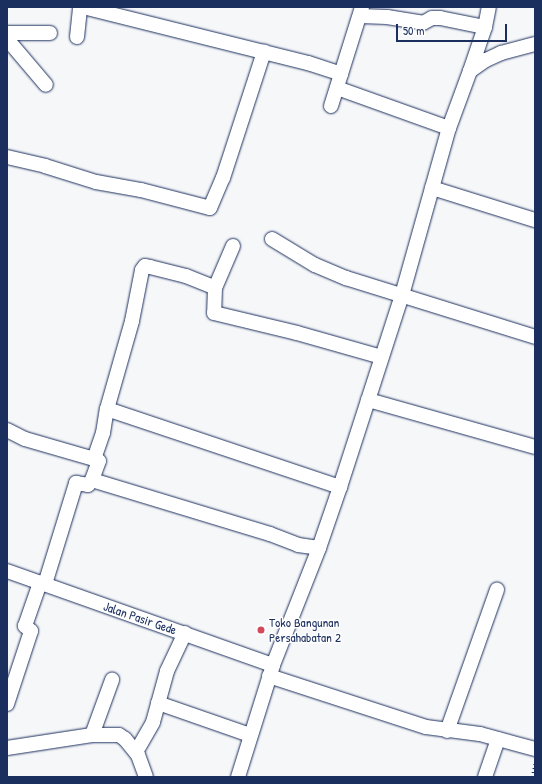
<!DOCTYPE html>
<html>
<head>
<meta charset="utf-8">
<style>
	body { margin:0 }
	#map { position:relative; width:542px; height:784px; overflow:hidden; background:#f6f7f9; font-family:"Patrick Hand",sans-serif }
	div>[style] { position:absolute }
	.path>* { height:2.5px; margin-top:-1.25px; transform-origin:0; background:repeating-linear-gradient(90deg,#1b2f5e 0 1px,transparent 0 4px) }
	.roads { filter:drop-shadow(0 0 1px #1b2f5e) drop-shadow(0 0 1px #1b2f5e) }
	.minor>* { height:14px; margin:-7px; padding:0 7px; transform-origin:7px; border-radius:7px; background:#fff }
	.dots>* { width:11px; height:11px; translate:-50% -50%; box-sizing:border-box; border:2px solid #fff; border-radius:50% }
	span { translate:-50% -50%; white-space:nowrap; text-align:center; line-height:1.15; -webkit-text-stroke:3px #fff; paint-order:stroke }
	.street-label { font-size:13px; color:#1b2f5e }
	.poi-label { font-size:13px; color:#1b2f5e }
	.left { translate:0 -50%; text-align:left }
	.frame { position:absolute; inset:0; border:8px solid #1b2f5e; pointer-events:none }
	.scale { position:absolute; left:396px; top:24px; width:111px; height:18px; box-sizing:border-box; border:2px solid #1b2f5e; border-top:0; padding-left:5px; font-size:12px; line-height:14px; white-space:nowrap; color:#1b2f5e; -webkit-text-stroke:3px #fff; paint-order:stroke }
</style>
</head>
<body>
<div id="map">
	<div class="path">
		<div style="left:532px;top:777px;width:14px;rotate:-78deg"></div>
	</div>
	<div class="roads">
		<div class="minor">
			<div style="left:83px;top:7px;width:232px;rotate:14deg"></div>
			<div style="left:308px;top:63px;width:35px;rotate:18deg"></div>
			<div style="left:360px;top:16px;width:27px;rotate:2deg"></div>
			<div style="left:387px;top:17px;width:36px;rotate:9deg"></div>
			<div style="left:423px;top:23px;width:10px;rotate:-29deg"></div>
			<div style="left:432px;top:18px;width:8px"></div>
			<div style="left:440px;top:18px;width:46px;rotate:11.3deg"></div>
			<div style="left:7px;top:33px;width:43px"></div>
			<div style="left:77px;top:37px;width:30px;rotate:-84deg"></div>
			<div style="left:7px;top:39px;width:60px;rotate:49.7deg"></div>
			<div style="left:470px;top:71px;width:46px;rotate:-71.2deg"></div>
			<div style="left:485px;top:27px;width:20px;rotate:-79deg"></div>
			<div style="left:337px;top:88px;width:119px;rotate:19.7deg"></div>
			<div style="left:331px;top:106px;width:104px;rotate:-72.6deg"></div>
			<div style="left:7px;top:157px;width:39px;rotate:13deg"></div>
			<div style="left:45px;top:166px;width:53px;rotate:17.4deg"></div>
			<div style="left:96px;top:182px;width:46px;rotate:10.1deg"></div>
			<div style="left:141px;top:190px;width:71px;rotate:14.6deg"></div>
			<div style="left:210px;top:208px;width:33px;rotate:-67deg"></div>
			<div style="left:223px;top:178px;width:133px;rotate:-72deg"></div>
			<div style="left:432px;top:188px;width:108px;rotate:17.3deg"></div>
			<div style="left:272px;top:239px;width:50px;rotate:31.2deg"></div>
			<div style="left:315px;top:265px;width:34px;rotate:23deg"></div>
			<div style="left:346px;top:278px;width:198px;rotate:17.3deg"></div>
			<div style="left:233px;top:246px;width:46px;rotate:113.2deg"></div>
			<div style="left:215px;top:288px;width:25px;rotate:92deg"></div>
			<div style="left:214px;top:313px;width:85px;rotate:13.5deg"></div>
			<div style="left:297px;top:333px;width:88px;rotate:15.8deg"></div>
			<div style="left:368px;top:400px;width:173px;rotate:15.7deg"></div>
			<div style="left:107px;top:409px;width:246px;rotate:18.5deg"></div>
			<div style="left:7px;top:430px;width:20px;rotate:27deg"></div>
			<div style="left:25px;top:439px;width:72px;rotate:16.2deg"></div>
			<div style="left:92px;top:480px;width:186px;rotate:16.9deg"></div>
			<div style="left:270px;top:534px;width:30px;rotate:21deg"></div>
			<div style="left:298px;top:545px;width:21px;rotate:8deg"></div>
			<div style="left:7px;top:571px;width:282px;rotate:19.5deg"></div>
			<div style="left:45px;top:584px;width:106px;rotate:-72.9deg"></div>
			<div style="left:76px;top:483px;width:12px;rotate:9deg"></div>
			<div style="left:88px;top:485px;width:6px;rotate:-51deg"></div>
			<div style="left:92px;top:480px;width:20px;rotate:-70deg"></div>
			<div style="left:99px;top:461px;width:5px;rotate:-158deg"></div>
			<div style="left:94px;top:459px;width:28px;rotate:-71deg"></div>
			<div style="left:103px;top:433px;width:24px;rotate:-81deg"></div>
			<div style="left:107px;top:409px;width:91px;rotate:-74.1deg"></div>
			<div style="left:132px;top:321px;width:52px;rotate:-78.9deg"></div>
			<div style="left:142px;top:270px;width:5px;rotate:-53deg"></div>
			<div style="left:145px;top:266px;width:5px;rotate:11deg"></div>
			<div style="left:150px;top:267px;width:37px;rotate:14deg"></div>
			<div style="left:186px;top:276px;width:31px;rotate:22deg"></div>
			<div style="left:269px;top:676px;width:165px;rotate:18deg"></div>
			<div style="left:426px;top:727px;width:54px;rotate:7.4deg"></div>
			<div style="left:480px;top:734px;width:57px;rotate:15.3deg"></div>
			<div style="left:158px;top:703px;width:97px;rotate:19.2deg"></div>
			<div style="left:7px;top:704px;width:77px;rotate:-71.8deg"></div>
			<div style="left:31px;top:631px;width:8px;rotate:-140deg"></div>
			<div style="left:25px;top:626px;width:46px;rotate:-70.8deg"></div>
			<div style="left:447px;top:731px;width:150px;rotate:-70.5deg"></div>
			<div style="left:92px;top:735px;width:59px;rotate:-70deg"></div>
			<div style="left:7px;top:748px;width:86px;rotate:-8.7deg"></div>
			<div style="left:92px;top:735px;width:27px"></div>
			<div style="left:119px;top:735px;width:7px;rotate:34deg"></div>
			<div style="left:125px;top:739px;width:21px;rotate:51deg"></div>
			<div style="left:138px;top:755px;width:23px;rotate:70deg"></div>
			<div style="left:136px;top:752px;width:34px;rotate:-60deg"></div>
			<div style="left:153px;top:722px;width:53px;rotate:-74.6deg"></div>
			<div style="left:167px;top:671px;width:42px;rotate:-64.7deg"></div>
			<div style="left:238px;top:777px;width:117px;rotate:-72.6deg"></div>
			<div style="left:273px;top:665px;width:126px;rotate:-68.5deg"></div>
			<div style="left:319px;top:548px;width:65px;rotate:-71deg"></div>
			<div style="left:340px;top:487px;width:202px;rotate:-72.1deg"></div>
			<div style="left:402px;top:295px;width:173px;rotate:-74.3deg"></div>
			<div style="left:449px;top:128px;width:61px;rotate:-69.8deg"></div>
			<div style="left:470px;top:71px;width:19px;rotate:-35deg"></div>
			<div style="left:486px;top:60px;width:17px;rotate:-25deg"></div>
			<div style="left:501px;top:53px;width:35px;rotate:-15deg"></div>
			<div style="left:485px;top:777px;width:40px;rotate:-71.1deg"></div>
		</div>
	</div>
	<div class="dots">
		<div style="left:261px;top:630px;background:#d1495b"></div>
	</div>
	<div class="street-label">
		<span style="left:140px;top:618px;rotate:19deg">Jalan Pasir Gede</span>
	</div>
	<div class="poi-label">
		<span class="left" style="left:269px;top:630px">Toko Bangunan<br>Persahabatan 2</span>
	</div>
	<div class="frame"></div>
	<div class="scale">50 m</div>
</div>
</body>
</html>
